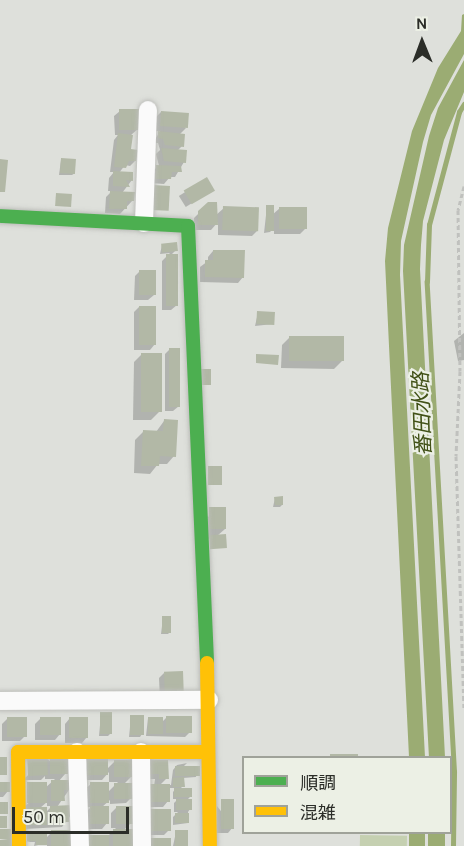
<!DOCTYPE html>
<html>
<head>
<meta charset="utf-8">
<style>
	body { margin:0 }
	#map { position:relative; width:464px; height:846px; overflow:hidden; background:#dee0db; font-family:Karla,"Noto Sans JP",sans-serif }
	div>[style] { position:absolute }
	.green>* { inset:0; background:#c5d0b1; transform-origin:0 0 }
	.water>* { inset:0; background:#9bac73; transform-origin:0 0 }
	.shadow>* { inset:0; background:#0003; transform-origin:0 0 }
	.stream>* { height:4.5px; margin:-2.25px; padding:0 2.25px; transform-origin:2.25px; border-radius:2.25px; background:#9bac73 }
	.building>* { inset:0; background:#b2b8a6; transform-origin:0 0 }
	.path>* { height:3px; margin-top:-1.5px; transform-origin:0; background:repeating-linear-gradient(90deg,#c0c1be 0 4.5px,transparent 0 7.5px) }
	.roads { filter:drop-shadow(0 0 2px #bcbdb9) drop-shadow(0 0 2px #bcbdb9) }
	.street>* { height:18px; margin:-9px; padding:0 9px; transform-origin:9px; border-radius:9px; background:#fafafa }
	.fast>* { height:14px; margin:-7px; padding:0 7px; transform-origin:7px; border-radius:7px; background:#4caf50 }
	.slow>* { height:14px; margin:-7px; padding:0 7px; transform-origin:7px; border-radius:7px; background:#ffc107 }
	span { translate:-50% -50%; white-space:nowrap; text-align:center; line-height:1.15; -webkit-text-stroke:4.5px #ecf0e5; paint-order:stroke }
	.water-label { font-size:21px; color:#415117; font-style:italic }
	.legend { position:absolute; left:242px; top:756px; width:210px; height:78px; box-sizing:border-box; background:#ecf0e5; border:2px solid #9fa299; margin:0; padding:8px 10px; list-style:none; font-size:18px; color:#2b2d28 }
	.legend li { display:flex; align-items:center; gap:12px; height:30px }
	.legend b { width:30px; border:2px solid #9fa299 }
	.north { position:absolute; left:392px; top:12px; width:60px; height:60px; -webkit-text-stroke:4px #ecf0e5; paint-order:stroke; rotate:359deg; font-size:16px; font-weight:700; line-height:24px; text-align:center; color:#2b2d28 }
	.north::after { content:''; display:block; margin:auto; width:21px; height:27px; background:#2b2d28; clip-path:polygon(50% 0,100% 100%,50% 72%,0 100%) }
	.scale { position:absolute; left:12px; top:807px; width:117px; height:27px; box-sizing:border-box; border:3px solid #2b2d28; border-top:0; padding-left:8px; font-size:18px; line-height:21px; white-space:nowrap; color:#2b2d28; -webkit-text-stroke:4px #ecf0e5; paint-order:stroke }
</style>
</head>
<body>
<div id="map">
	<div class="green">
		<div style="left:360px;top:835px;width:47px;height:11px;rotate:1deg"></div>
	</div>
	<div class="water">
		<div style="clip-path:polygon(464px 14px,464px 54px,431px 115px,423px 142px,401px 241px,400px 275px,425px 757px,409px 757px,389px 346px,385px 261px,388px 228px,412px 131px,438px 68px,461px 31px,462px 15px)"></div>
		<div style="clip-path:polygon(464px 60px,464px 92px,444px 140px,423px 221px,421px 245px,420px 269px,445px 757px,429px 758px,403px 271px,404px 245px,429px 136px,438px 108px)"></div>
		<div style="left:409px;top:833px;width:16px;height:13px"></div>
		<div style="left:428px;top:833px;width:17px;height:13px"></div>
	</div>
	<div class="shadow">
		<div style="clip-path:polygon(120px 111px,138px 129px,131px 135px,130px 150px,135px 161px,130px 166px,125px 165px,119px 173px,132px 180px,122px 193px,133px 200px,120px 214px,105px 213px,106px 197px,112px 191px,108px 191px,109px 178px,114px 172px,110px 172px,114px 140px,118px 135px,115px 135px,114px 116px)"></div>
		<div style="clip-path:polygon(161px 112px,186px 128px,179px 135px,182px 146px,177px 151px,184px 162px,175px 177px,170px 177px,164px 184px,151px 183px,151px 172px,159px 166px,156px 154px,160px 150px,158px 143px,153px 143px,160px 131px,155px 131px,156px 117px)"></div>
		<div style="clip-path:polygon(61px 160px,75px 173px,72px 175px,59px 175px)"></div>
		<div style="left:206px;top:179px;width:13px;height:32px;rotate:58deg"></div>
		<div style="clip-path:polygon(209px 203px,216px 215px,224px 208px,258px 230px,252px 236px,218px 235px,218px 222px,211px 230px,194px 230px,194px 218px)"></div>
		<div style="clip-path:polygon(267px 206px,272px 215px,280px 208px,305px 229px,300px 234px,274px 234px,274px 228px,270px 232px,264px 233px)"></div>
		<div style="clip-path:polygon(162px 245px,176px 250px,171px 255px,177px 305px,171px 310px,162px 310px,162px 261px,170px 253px,160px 254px)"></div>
		<div style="clip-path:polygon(213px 251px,243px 277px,238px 283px,200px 282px,200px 267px,208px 261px,208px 257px)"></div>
		<div style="clip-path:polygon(140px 271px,154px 295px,148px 300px,134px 300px,135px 276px)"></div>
		<div style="clip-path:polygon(139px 307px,155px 344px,150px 350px,134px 350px,134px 312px)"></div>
		<div style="clip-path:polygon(258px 313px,273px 324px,255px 326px)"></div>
		<div style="clip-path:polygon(464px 333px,464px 360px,458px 361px,454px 341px)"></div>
		<div style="clip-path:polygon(290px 337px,342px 361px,334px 369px,281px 368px,282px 345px)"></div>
		<div style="clip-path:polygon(170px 349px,179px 406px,173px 411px,165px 411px,165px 354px)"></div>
		<div style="clip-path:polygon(142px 354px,159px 412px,151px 420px,133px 420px,134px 362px)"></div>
		<div style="clip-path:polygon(164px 421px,174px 456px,167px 464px,158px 464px,150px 474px,134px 473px,135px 440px,143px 432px,156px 432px)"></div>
		<div style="clip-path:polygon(275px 498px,282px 505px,280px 507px,273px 507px)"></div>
		<div style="clip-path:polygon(205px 514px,225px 529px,217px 536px,208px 539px)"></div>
		<div style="clip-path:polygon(163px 618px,170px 632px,168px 634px,161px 634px)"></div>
		<div style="clip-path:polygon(164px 673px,177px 700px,160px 700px,159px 678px)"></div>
		<div style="clip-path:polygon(101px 714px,111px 733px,108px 736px,99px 736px)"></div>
		<div style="clip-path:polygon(131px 717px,142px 734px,140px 737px,129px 737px)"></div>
		<div style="clip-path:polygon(70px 718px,87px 737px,82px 743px,65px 743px,65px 724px)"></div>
		<div style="clip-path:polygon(148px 718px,161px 723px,166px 718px,190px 732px,185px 737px,146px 736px)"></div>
		<div style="clip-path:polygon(7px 719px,25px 736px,20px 741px,2px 741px,2px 724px)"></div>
		<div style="clip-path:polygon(40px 719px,60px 734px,55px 740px,35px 740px,35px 724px)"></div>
		<div style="clip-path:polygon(evenodd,46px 758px,66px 773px,58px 782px,69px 790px,57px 807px,71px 815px,62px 827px,24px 829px,23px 808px,55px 779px,45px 779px,45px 776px,41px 780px,23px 780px,46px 758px,47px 802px,47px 806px,52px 806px,46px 812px,40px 808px,47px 802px)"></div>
		<div style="clip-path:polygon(88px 760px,107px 769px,115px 761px,132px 776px,124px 784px,131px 798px,126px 803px,110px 804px,110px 800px,102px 807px,107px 823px,102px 829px,86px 829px,85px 813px,91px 807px,86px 807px,85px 789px,91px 784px,108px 792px,118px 782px,109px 782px,109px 772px,102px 780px,83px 780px)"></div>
		<div style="clip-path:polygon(187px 763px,183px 767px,198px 767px,196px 777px,183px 778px,183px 786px,179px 790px,191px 796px,187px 800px,190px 809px,188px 812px,188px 823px,173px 825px,173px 817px,178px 812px,174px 812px,174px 803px,178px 799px,173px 799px,173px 792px,176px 788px,168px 788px,168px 801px,163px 807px,144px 807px,154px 786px,155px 779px,145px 779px,145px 766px,167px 778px,159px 786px,171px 785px,173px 770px,177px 765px)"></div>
		<div style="clip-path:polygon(0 783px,8px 791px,3px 797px,0 797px)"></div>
		<div style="clip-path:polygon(217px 806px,233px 827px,228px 833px,217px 833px)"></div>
		<div style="clip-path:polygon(116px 808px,131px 823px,123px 831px,134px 846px,84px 846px,108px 836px,116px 828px,111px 828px,111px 813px)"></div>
		<div style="clip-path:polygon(169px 811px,169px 830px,164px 835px,145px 835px)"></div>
		<div style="clip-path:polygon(52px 832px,71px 846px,47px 846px,47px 843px,34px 846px,35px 842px,25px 842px,46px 838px)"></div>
		<div style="clip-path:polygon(176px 832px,186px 846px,173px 846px)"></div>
	</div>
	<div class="stream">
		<div style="left:453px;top:846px;width:74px;rotate:-89.2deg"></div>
		<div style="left:454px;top:772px;width:491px;rotate:-93.2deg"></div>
		<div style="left:427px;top:282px;width:57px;rotate:-88deg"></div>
		<div style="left:429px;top:225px;width:117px;rotate:-75.1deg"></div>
		<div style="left:459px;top:112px;width:9px;rotate:-58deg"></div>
	</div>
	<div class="building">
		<div style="left:119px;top:109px;width:20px;height:21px"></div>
		<div style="left:161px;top:111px;width:28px;height:15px;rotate:4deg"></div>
		<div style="clip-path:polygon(158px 131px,185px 134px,184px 147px,165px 145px,163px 139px,158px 138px)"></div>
		<div style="clip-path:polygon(118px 133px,133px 135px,131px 149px,138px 150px,136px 161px,129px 161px,126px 168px,114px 167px)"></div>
		<div style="clip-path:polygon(161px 148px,187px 150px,186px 163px,164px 161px)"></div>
		<div style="left:61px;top:158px;width:15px;height:15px;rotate:4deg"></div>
		<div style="clip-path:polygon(0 159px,8px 160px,5px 192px,0 192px)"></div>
		<div style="clip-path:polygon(156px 165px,181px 166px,182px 172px,172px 172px,171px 179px,155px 179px)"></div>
		<div style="clip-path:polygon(113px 171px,133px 172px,133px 181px,126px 180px,130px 187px,113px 186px)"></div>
		<div style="left:207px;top:177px;width:16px;height:27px;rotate:60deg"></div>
		<div style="left:153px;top:185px;width:17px;height:25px;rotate:3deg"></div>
		<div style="clip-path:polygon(110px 191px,135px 192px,134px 201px,127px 201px,127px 209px,109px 209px)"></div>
		<div style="left:56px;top:193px;width:16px;height:13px;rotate:4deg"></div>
		<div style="clip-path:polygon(208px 202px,217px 202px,218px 225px,198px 225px,198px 211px)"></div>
		<div style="left:266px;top:205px;width:8px;height:26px"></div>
		<div style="left:223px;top:206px;width:36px;height:24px;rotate:2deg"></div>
		<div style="left:279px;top:207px;width:28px;height:22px"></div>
		<div style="left:177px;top:242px;width:9px;height:16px;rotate:84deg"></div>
		<div style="clip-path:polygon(213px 250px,245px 250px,244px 278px,205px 277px,205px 260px,213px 260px)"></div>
		<div style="left:166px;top:254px;width:12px;height:52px"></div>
		<div style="left:139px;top:270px;width:17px;height:25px"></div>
		<div style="left:139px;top:306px;width:17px;height:39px"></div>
		<div style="left:257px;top:311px;width:18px;height:13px;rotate:3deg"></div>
		<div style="left:289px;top:336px;width:55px;height:25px"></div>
		<div style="left:169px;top:348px;width:11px;height:59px"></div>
		<div style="left:141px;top:353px;width:21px;height:59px"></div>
		<div style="clip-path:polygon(256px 354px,279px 355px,278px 365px,256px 363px)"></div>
		<div style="left:198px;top:369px;width:13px;height:16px"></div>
		<div style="clip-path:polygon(164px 419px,178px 420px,176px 457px,160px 456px,159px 466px,141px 466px,143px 430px,163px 431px)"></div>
		<div style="left:208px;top:466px;width:14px;height:19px"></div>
		<div style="clip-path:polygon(283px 496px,283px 505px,275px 505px,274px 497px)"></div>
		<div style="left:209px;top:507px;width:17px;height:22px"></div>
		<div style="left:226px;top:534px;width:14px;height:17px;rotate:86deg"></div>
		<div style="left:162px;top:616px;width:9px;height:17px"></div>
		<div style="left:183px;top:671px;width:24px;height:19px;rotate:88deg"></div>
		<div style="left:100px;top:712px;width:12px;height:22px"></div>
		<div style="left:130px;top:715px;width:14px;height:20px"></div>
		<div style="left:166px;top:716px;width:26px;height:17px"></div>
		<div style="left:7px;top:717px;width:20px;height:20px"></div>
		<div style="left:40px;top:717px;width:21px;height:18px"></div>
		<div style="left:69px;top:717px;width:19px;height:21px"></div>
		<div style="left:148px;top:717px;width:15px;height:17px"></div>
		<div style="left:330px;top:754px;width:28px;height:4px"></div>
		<div style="left:47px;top:756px;width:19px;height:20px;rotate:87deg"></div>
		<div style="left:50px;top:756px;width:18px;height:18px"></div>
		<div style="left:7px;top:757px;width:18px;height:7px;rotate:90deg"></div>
		<div style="left:87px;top:758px;width:21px;height:17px"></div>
		<div style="left:114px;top:760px;width:20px;height:17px"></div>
		<div style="clip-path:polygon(150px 760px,168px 760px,169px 779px,159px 779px,159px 774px,150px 774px)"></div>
		<div style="left:175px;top:766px;width:25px;height:10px"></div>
		<div style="clip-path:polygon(184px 777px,185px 787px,173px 787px,173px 778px)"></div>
		<div style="clip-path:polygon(51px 780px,70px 780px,70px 790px,64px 790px,65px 801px,51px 801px)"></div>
		<div style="left:0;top:782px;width:10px;height:10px"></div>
		<div style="left:47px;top:782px;width:21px;height:20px;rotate:90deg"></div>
		<div style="left:90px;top:782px;width:19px;height:21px"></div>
		<div style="left:114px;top:783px;width:19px;height:16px"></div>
		<div style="left:148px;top:784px;width:22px;height:18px"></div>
		<div style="left:174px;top:788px;width:18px;height:9px"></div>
		<div style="left:176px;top:799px;width:16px;height:11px"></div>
		<div style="left:221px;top:799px;width:13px;height:30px"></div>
		<div style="left:0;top:802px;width:8px;height:12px"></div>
		<div style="clip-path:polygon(73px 805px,73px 815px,69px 815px,69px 822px,50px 822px,50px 806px)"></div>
		<div style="left:90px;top:806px;width:19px;height:18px"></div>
		<div style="left:116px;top:806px;width:17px;height:18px"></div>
		<div style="left:28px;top:807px;width:19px;height:18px"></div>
		<div style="left:149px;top:809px;width:22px;height:22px"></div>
		<div style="left:175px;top:813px;width:14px;height:10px"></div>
		<div style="left:0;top:816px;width:7px;height:12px"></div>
		<div style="clip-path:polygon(0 829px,11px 829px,12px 846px,0 846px,0 840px,8px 840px,0 839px)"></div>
		<div style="left:113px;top:829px;width:22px;height:17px"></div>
		<div style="left:51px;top:830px;width:21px;height:16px"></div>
		<div style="left:175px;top:830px;width:13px;height:16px"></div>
		<div style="clip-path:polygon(27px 834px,47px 834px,47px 845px,36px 845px,36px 841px,27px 841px)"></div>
		<div style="left:88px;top:835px;width:21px;height:11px"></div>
		<div style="left:171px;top:838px;width:8px;height:20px;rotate:90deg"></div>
	</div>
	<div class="path">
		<div style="left:464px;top:186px;width:25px;rotate:104deg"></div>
		<div style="left:458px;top:210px;width:161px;rotate:89.3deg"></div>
		<div style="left:460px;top:371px;width:85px;rotate:92.7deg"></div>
		<div style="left:456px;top:456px;width:252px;rotate:88.2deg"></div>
	</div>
	<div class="roads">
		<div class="street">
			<div style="left:144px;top:223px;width:113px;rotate:-88deg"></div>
			<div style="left:0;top:701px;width:209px;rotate:-0.3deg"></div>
			<div style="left:77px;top:752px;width:94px;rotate:88.2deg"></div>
			<div style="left:141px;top:752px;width:94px;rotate:89.4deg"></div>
		</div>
		<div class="fast">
			<div style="left:0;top:216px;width:188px;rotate:3deg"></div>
			<div style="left:188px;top:226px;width:437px;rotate:87.5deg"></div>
		</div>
		<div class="slow">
			<div style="left:207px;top:663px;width:183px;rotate:89.1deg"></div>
			<div style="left:19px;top:846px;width:94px;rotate:-90.6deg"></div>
			<div style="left:18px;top:752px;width:190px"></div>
		</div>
	</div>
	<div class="water-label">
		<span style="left:422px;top:414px;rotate:-92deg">番田水路</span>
	</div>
	<ul class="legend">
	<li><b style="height:8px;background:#4caf50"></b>順調</li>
	<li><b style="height:8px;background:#ffc107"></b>混雑</li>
	</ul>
	<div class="north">N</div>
	<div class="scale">50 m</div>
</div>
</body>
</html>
